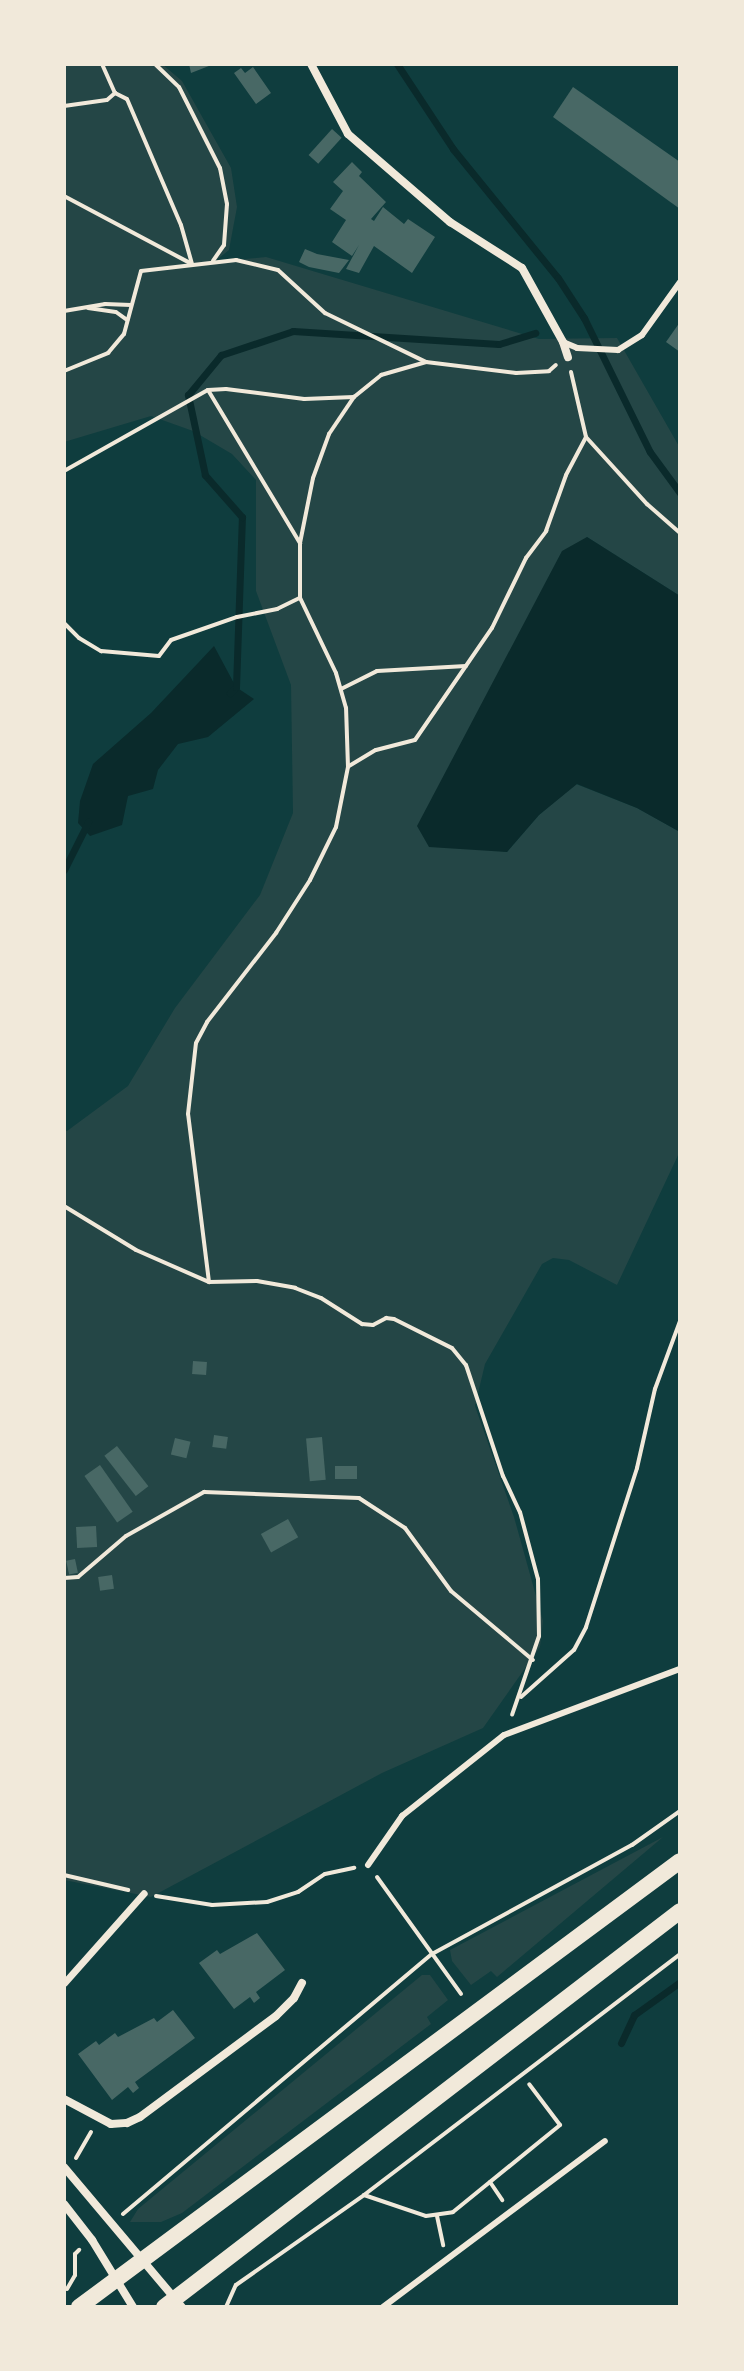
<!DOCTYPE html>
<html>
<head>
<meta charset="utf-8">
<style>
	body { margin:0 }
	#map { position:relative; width:744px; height:2371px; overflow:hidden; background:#0f3d3e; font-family:"Libre Baskerville",serif }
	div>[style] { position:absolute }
	.green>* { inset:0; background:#244646 }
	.water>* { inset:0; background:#0a2a2b }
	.stream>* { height:7px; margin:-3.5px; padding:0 3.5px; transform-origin:3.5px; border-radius:3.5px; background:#0a2a2b }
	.building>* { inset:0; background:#486865; transform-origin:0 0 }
	.path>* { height:4px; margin:-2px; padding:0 2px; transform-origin:2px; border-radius:2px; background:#f1e9da }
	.service>* { height:6px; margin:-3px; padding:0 3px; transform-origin:3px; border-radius:3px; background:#f1e9da }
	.pedestrian>* { height:7px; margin:-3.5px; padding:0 3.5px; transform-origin:3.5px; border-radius:3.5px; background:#f1e9da }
	.minor>* { height:8px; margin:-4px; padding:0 4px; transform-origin:4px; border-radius:4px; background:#f1e9da }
	.secondary>* { height:16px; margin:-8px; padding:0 8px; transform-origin:8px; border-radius:8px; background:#f1e9da }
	span { translate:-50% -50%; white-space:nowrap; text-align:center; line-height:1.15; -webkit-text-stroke:6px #f1e9da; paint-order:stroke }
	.frame { position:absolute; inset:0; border:66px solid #f1e9da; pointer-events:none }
</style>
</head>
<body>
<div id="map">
	<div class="green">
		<div style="clip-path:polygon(64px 64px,162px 64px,182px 81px,231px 168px,237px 207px,229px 250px,214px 262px,266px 257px,539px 339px,617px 338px,680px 448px,680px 596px,587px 537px,487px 849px,507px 852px,539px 815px,576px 784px,637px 808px,680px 832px,680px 1151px,617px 1285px,569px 1260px,553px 1258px,542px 1264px,485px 1364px,475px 1406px,514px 1517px,543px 1621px,540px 1647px,483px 1728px,382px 1773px,151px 1897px,64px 1880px,64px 1130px,67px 1131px,128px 1086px,175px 1008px,260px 895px,293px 813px,291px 685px,256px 591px,256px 480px,232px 454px,193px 431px,151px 416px,64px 442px)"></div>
		<div style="clip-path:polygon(663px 1837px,497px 1977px,491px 1971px,471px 1985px,452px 1961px,450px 1950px)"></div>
		<div style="clip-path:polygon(422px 1975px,430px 1975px,448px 2000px,427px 2017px,431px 2024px,182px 2213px,161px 2222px,130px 2222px,138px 2209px)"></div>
	</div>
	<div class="water">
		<div style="clip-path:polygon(587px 537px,680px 596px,680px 832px,637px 808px,577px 784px,539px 815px,507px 852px,429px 847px,417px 826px,562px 551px)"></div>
		<div style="clip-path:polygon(214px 646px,236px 687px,254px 699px,208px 737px,178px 744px,158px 770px,153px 789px,128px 796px,122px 825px,90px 836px,78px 823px,80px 801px,93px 764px,151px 713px)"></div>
	</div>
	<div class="stream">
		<div style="left:397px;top:64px;width:102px;rotate:56.6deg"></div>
		<div style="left:453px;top:149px;width:166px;rotate:50.9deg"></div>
		<div style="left:558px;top:278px;width:48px;rotate:57deg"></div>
		<div style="left:584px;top:318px;width:149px;rotate:63.8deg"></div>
		<div style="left:650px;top:452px;width:51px;rotate:53.8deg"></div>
		<div style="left:230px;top:693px;width:8px;rotate:-45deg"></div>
		<div style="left:236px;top:687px;width:170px;rotate:-88deg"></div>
		<div style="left:242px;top:517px;width:56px;rotate:-131.4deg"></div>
		<div style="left:205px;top:475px;width:82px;rotate:-102deg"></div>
		<div style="left:188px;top:395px;width:52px;rotate:-50.5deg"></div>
		<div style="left:221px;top:355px;width:76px;rotate:-18.4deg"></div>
		<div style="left:293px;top:331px;width:206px;rotate:3.6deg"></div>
		<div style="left:499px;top:344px;width:38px;rotate:-17deg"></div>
		<div style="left:64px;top:870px;width:54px;rotate:-63.4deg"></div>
		<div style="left:621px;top:2043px;width:31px;rotate:-65deg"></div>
		<div style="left:634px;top:2015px;width:57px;rotate:-35.7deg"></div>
	</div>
	<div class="building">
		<div style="clip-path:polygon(189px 64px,214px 64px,191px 73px)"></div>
		<div style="clip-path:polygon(253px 67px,271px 93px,256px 104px,234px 73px,241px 68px,245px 73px)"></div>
		<div style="clip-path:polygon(573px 87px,680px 162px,680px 209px,553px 117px)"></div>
		<div style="left:332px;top:129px;width:13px;height:35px;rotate:42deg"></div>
		<div style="clip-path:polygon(352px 162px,362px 172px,359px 176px,386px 202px,371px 219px,374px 221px,383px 207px,404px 224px,408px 219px,435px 237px,412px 273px,374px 246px,359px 273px,346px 269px,359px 245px,352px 256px,332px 242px,346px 220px,330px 209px,343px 191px,333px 182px)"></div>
		<div style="clip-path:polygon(305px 249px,317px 254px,349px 260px,339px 273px,309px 267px,299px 262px)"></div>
		<div style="clip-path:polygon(680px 322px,680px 352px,666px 342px)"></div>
		<div style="left:193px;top:1361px;width:14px;height:13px;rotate:4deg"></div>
		<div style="left:214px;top:1435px;width:14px;height:12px;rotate:8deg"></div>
		<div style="left:322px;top:1437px;width:43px;height:16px;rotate:85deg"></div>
		<div style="left:175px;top:1438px;width:16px;height:17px;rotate:14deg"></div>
		<div style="left:117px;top:1446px;width:51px;height:16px;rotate:52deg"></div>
		<div style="left:100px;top:1465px;width:57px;height:19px;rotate:55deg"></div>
		<div style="left:335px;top:1466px;width:22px;height:13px"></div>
		<div style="left:288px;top:1519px;width:21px;height:31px;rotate:61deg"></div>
		<div style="left:96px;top:1526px;width:21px;height:20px;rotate:87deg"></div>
		<div style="left:75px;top:1559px;width:14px;height:9px;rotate:78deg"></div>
		<div style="left:112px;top:1575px;width:14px;height:14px;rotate:82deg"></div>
		<div style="clip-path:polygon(257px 1933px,285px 1970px,256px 1992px,260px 1998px,254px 2003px,250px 1997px,234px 2009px,199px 1963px,217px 1950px,220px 1954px)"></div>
		<div style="clip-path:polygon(173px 2010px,195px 2038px,135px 2082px,139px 2088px,133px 2093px,128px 2087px,112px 2100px,78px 2054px,96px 2041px,99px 2045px,115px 2033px,118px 2037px,154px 2018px,157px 2022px)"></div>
	</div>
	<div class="path">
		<div style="left:102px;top:64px;width:32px;rotate:66deg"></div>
		<div style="left:115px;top:93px;width:13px;rotate:27deg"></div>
		<div style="left:127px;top:99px;width:137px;rotate:66.8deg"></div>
		<div style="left:181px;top:225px;width:41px;rotate:74.2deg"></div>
		<div style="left:155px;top:64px;width:33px;rotate:44deg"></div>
		<div style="left:179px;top:87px;width:91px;rotate:63.2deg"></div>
		<div style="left:220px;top:168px;width:37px;rotate:79deg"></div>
		<div style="left:227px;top:204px;width:41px;rotate:94.2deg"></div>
		<div style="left:224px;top:245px;width:19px;rotate:125deg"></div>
		<div style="left:64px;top:106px;width:43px;rotate:-7.9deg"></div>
		<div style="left:107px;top:100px;width:11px;rotate:-41deg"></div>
		<div style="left:64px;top:196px;width:143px;rotate:28deg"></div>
		<div style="left:88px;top:308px;width:28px;rotate:8deg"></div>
		<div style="left:116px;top:312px;width:14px;rotate:36deg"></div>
		<div style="left:64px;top:311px;width:42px;rotate:-9.7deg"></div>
		<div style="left:105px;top:304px;width:26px;rotate:2deg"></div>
		<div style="left:64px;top:371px;width:48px;rotate:-22.2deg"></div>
		<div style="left:108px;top:353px;width:25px;rotate:-50deg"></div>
		<div style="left:124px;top:334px;width:65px;rotate:-74.9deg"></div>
		<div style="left:141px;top:271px;width:96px;rotate:-6.6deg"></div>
		<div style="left:236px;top:260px;width:43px;rotate:13.4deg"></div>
		<div style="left:278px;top:270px;width:64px;rotate:42.5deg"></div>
		<div style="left:325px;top:313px;width:112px;rotate:25.9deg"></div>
		<div style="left:571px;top:372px;width:67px;rotate:77deg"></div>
		<div style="left:586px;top:437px;width:91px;rotate:47.7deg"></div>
		<div style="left:647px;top:504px;width:44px;rotate:41.3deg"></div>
		<div style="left:208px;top:390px;width:179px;rotate:59deg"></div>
		<div style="left:64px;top:471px;width:165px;rotate:-29.4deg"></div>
		<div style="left:208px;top:390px;width:18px;rotate:-3deg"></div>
		<div style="left:226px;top:389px;width:79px;rotate:7.3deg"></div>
		<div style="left:304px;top:399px;width:50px;rotate:-2.3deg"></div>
		<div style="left:64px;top:623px;width:21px;rotate:45deg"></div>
		<div style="left:79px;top:638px;width:26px;rotate:31deg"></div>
		<div style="left:101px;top:651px;width:58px;rotate:4.9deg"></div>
		<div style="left:159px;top:656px;width:20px;rotate:-53deg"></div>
		<div style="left:171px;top:640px;width:70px;rotate:-19.2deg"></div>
		<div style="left:237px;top:617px;width:41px;rotate:-11.3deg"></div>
		<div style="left:277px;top:609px;width:25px;rotate:-26deg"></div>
		<div style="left:341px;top:689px;width:40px;rotate:-26.6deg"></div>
		<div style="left:377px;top:671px;width:89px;rotate:-3.2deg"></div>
		<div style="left:349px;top:766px;width:31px;rotate:-31deg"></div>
		<div style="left:376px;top:750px;width:40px;rotate:-14.4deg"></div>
		<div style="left:415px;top:740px;width:136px;rotate:-55.5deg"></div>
		<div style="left:492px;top:628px;width:78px;rotate:-64.1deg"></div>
		<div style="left:526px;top:558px;width:34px;rotate:-53deg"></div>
		<div style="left:546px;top:531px;width:59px;rotate:-70.3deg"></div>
		<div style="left:566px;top:475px;width:43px;rotate:-62.2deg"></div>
		<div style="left:64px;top:1206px;width:84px;rotate:31.4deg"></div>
		<div style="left:136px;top:1250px;width:80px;rotate:23.7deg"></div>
		<div style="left:209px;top:1282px;width:48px;rotate:-1.2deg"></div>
		<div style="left:257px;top:1281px;width:39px;rotate:10deg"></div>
		<div style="left:295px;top:1288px;width:28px;rotate:21deg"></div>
		<div style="left:321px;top:1298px;width:49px;rotate:32.4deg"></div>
		<div style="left:362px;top:1324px;width:11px;rotate:5deg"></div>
		<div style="left:373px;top:1325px;width:15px;rotate:-28deg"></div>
		<div style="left:386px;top:1318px;width:8px;rotate:7deg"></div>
		<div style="left:394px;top:1319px;width:65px;rotate:26.6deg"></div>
		<div style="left:452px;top:1348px;width:22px;rotate:51deg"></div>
		<div style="left:466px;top:1365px;width:117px;rotate:71.6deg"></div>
		<div style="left:503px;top:1476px;width:40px;rotate:65deg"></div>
		<div style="left:520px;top:1512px;width:69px;rotate:75deg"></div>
		<div style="left:538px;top:1579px;width:57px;rotate:89deg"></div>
		<div style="left:539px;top:1636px;width:83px;rotate:108.9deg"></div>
		<div style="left:209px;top:1282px;width:169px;rotate:-97.1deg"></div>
		<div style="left:188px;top:1114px;width:71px;rotate:-83.6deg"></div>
		<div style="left:196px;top:1043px;width:24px;rotate:-62deg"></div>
		<div style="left:207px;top:1022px;width:113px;rotate:-52.2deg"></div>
		<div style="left:276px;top:933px;width:63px;rotate:-57.3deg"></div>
		<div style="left:310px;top:880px;width:59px;rotate:-63.9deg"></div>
		<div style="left:336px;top:827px;width:61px;rotate:-78.7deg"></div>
		<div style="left:348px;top:767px;width:59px;rotate:-91.9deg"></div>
		<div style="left:346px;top:708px;width:36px;rotate:-106deg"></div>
		<div style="left:336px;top:673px;width:83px;rotate:-115.6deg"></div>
		<div style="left:300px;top:598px;width:55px;rotate:-90deg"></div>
		<div style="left:300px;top:543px;width:66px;rotate:-78.7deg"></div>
		<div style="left:313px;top:478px;width:47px;rotate:-70deg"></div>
		<div style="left:329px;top:434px;width:45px;rotate:-56deg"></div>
		<div style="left:354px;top:397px;width:35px;rotate:-39deg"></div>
		<div style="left:381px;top:375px;width:47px;rotate:-16.1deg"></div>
		<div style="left:426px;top:362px;width:91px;rotate:7deg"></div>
		<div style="left:516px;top:373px;width:33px;rotate:-3deg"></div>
		<div style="left:549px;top:371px;width:9px;rotate:-41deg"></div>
		<div style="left:64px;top:1578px;width:14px;rotate:-4deg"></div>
		<div style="left:78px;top:1577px;width:63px;rotate:-40.5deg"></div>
		<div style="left:126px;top:1536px;width:90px;rotate:-29.4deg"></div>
		<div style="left:204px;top:1492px;width:155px;rotate:2.2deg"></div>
		<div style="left:359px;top:1498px;width:55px;rotate:33.1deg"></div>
		<div style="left:405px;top:1528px;width:78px;rotate:53.9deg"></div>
		<div style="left:451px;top:1591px;width:107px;rotate:40.1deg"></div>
		<div style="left:521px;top:1697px;width:71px;rotate:-41.6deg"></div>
		<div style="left:574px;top:1650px;width:26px;rotate:-62deg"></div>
		<div style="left:586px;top:1627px;width:167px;rotate:-72.2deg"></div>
		<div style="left:637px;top:1468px;width:81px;rotate:-77.2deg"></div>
		<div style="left:655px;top:1389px;width:72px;rotate:-69.8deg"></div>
		<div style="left:64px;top:1875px;width:66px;rotate:13.2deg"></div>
		<div style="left:377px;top:1877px;width:144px;rotate:54.3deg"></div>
		<div style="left:156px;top:1896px;width:57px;rotate:9.1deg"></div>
		<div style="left:212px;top:1905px;width:55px;rotate:-3.1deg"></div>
		<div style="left:267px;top:1902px;width:33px;rotate:-18deg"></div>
		<div style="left:298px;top:1892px;width:32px;rotate:-34deg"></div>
		<div style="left:325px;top:1874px;width:30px;rotate:-12deg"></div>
		<div style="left:76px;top:2158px;width:30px;rotate:-60deg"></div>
		<div style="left:490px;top:2182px;width:22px;rotate:56deg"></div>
		<div style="left:364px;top:2195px;width:65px;rotate:18.7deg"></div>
		<div style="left:426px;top:2216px;width:27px;rotate:-8deg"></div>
		<div style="left:453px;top:2212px;width:138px;rotate:-39.1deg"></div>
		<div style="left:560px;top:2125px;width:51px;rotate:-127.1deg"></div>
		<div style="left:123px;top:2214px;width:404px;rotate:-40.1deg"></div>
		<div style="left:432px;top:1954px;width:228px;rotate:-28.6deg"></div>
		<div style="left:632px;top:1845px;width:59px;rotate:-35.3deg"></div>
		<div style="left:437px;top:2216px;width:30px;rotate:78deg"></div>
		<div style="left:67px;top:2289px;width:16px;rotate:-60deg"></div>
		<div style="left:75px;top:2275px;width:21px;rotate:-90deg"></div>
		<div style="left:75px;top:2254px;width:6px;rotate:-45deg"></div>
		<div style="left:226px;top:2307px;width:24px;rotate:-66deg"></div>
		<div style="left:236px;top:2285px;width:156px;rotate:-35.1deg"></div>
		<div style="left:364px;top:2195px;width:397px;rotate:-37.3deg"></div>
	</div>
	<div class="service">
		<div style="left:563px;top:342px;width:15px;rotate:23deg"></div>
		<div style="left:577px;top:348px;width:41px;rotate:2.8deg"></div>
		<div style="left:618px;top:350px;width:28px;rotate:-32deg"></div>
		<div style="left:642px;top:335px;width:65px;rotate:-54.4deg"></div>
		<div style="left:368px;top:1865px;width:60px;rotate:-55.2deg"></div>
		<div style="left:402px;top:1816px;width:130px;rotate:-38.5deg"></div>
		<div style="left:504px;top:1735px;width:188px;rotate:-20.6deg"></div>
		<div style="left:383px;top:2307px;width:277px;rotate:-36.8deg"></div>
	</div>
	<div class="pedestrian">
		<div style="left:64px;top:1983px;width:120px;rotate:-48.4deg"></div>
	</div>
	<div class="minor">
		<div style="left:311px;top:64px;width:79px;rotate:62.1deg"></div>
		<div style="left:348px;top:134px;width:135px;rotate:40.8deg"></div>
		<div style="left:450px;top:222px;width:85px;rotate:32.6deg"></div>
		<div style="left:522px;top:268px;width:85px;rotate:61deg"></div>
		<div style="left:563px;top:342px;width:16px;rotate:72deg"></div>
		<div style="left:64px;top:2099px;width:53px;rotate:28deg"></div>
		<div style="left:111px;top:2124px;width:16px;rotate:-4deg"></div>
		<div style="left:127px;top:2123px;width:14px;rotate:-25deg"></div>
		<div style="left:140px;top:2117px;width:169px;rotate:-36.6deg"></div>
		<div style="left:276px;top:2016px;width:25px;rotate:-45deg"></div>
		<div style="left:294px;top:1998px;width:17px;rotate:-62deg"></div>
		<div style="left:64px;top:2167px;width:183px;rotate:49.9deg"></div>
		<div style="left:64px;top:2204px;width:46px;rotate:52.1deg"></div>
		<div style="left:92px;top:2240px;width:79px;rotate:58.5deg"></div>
	</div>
	<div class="secondary">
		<div style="left:79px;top:2307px;width:748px;rotate:-36.58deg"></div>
		<div style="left:164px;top:2307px;width:650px;rotate:-37.5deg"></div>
	</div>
	<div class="frame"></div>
</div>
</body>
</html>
